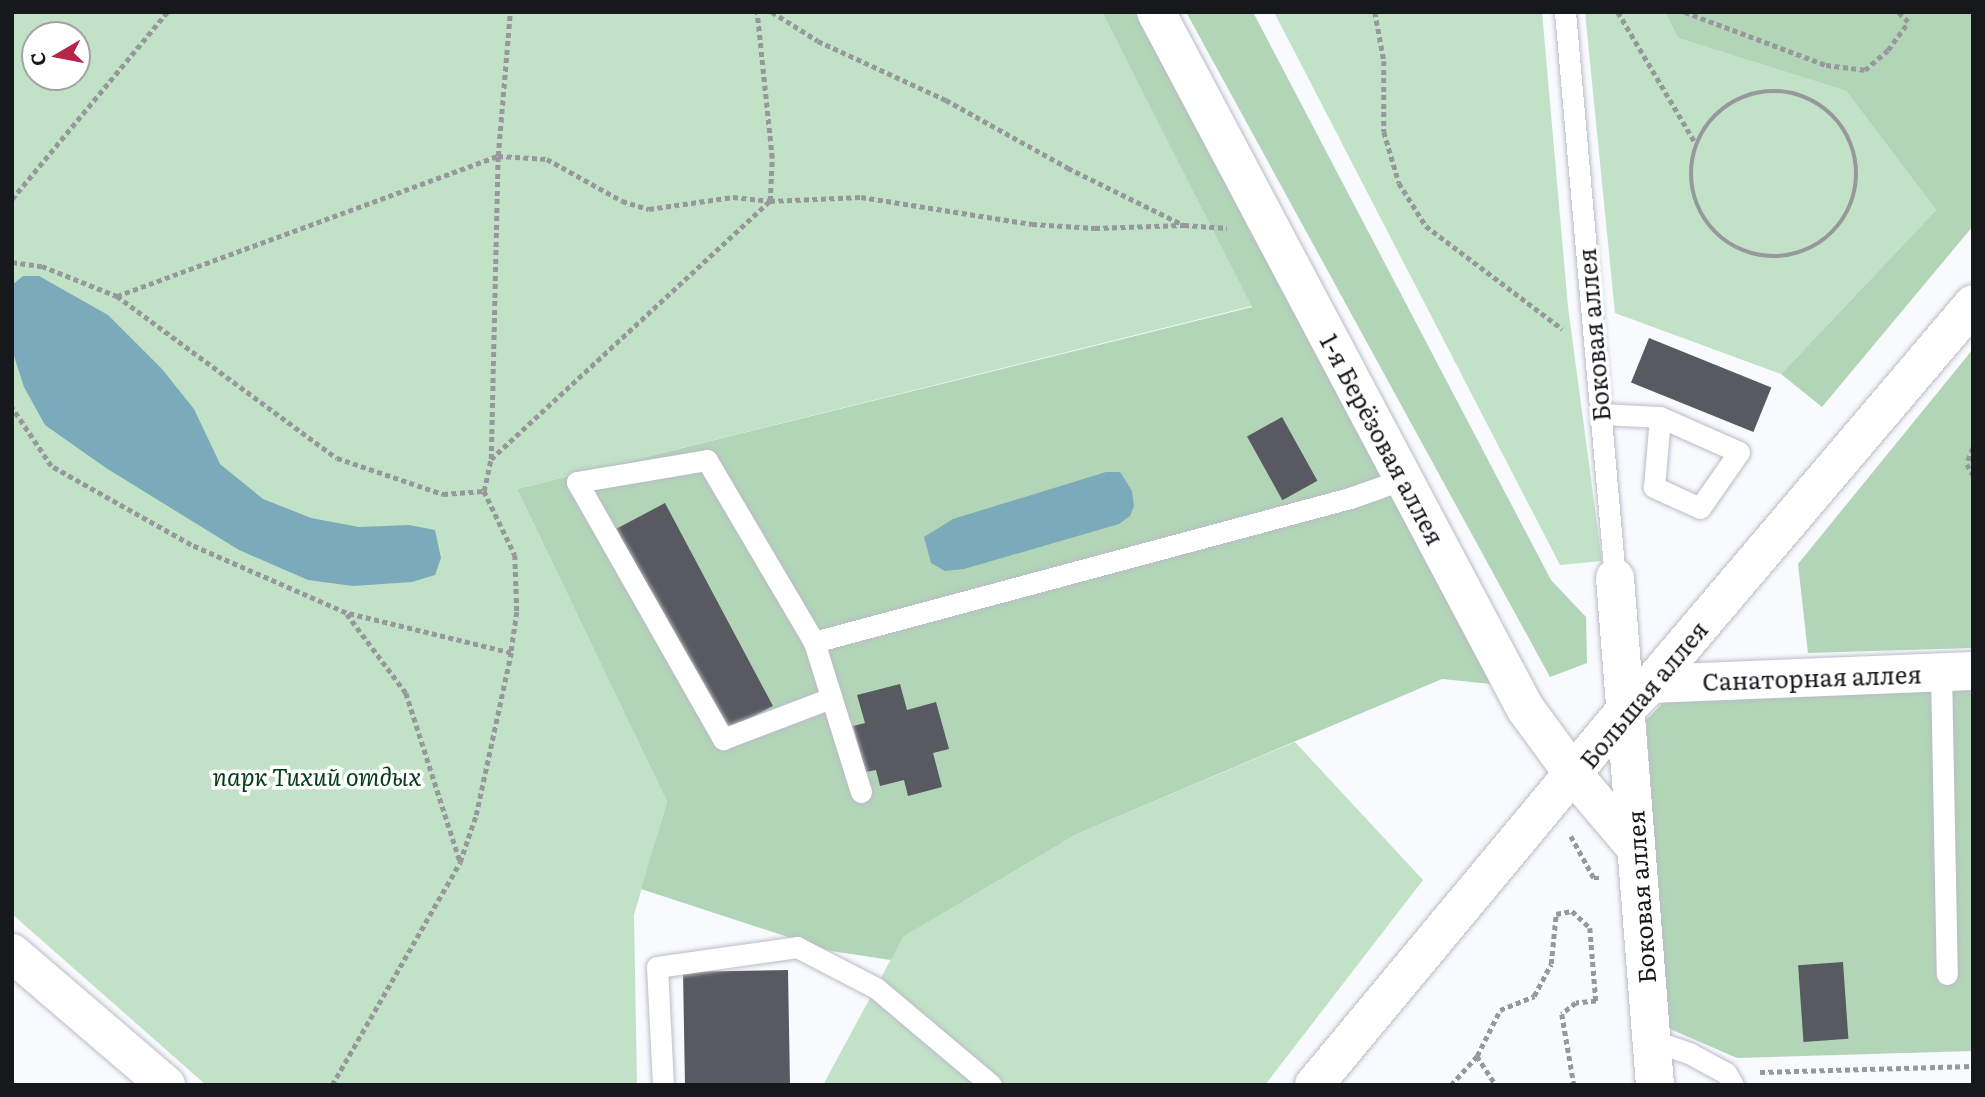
<!DOCTYPE html>
<html>
<head>
<meta charset="utf-8">
<style>
	body { margin:0 }
	#map { position:relative; width:1985px; height:1097px; overflow:hidden; background:#f8fafe; font-family:Literata,serif }
	div>[style] { position:absolute }
	.green>* { inset:0; background:#c2e2c7 }
	.forest>* { inset:0; background:#b2d5b7 }
	.water>* { inset:0; background:#7baabb }
	.building>* { inset:0; background:#585961; transform-origin:0 0 }
	.path>* { height:4.5px; margin-top:-2.25px; transform-origin:0; background:repeating-linear-gradient(90deg,#96989b 0 5px,transparent 0 8.5px) }
	.path>.ring { margin:-2.25px; padding:0; box-sizing:content-box; background:none; border:4.5px solid #96989b; border-radius:50% }
	.roads { filter:drop-shadow(0 0 2px #b9bcc6) drop-shadow(0 0 2px #b9bcc6) }
	.lane>* { height:21px; margin:-10.5px; padding:0 10.5px; transform-origin:10.5px; border-radius:10.5px; background:#fff }
	.street>* { height:38px; margin:-19px; padding:0 19px; transform-origin:19px; border-radius:19px; background:#fff }
	span { translate:-50% -50%; white-space:nowrap; text-align:center; line-height:1.15; -webkit-text-stroke:7px #fff; paint-order:stroke }
	.street-label { font-size:24px; color:#16181b }
	.park-label { font-size:24px; color:#033e18; font-style:italic }
	.frame { position:absolute; inset:0; border:14px solid #16181b; pointer-events:none }
	.north { position:absolute; left:21px; top:21px; width:70px; height:70px; box-sizing:border-box; background:#fff; border:2px solid #a2a3a4; border-radius:50%; rotate:260deg; font-size:19px; font-weight:700; line-height:28px; text-align:center; color:#16181b }
	.north::after { content:''; display:block; margin:auto; width:24px; height:32px; background:#b62449; clip-path:polygon(50% 0,100% 100%,50% 72%,0 100%) }
</style>
</head>
<body>
<div id="map">
	<div class="green">
		<div style="clip-path:polygon(evenodd,12px 12px,1102px 12px,1252px 306px,517px 489px,667px 802px,634px 915px,637px 1085px,206px 1085px,12px 914px,12px 12px,35px 35px,77px 35px,77px 77px,35px 77px,35px 35px)"></div>
		<div style="clip-path:polygon(1274px 12px,1542px 12px,1568px 307px,1602px 561px,1560px 565px)"></div>
		<div style="clip-path:polygon(1585px 12px,1665px 12px,1678px 38px,1846px 91px,1936px 210px,1781px 374px,1615px 313px)"></div>
		<div style="clip-path:polygon(1295px 742px,1423px 880px,1265px 1085px,823px 1085px,903px 937px,1077px 834px)"></div>
	</div>
	<div class="forest">
		<div style="clip-path:polygon(1102px 12px,1138px 12px,1491px 684px,1442px 679px,1077px 834px,903px 937px,891px 960px,831px 951px,641px 889px,667px 802px,517px 489px,1252px 307px)"></div>
		<div style="clip-path:polygon(1186px 12px,1253px 12px,1551px 580px,1586px 617px,1587px 663px,1550px 677px)"></div>
		<div style="clip-path:polygon(1665px 12px,1973px 12px,1973px 226px,1822px 407px,1781px 374px,1936px 210px,1846px 91px,1678px 38px)"></div>
		<div style="clip-path:polygon(1973px 349px,1973px 648px,1808px 653px,1798px 564px)"></div>
		<div style="clip-path:polygon(1973px 689px,1973px 1051px,1737px 1058px,1668px 1028px,1646px 720px,1666px 700px)"></div>
	</div>
	<div class="water">
		<div style="clip-path:polygon(23px 276px,39px 276px,108px 315px,162px 369px,194px 409px,220px 464px,263px 499px,311px 518px,359px 527px,409px 525px,435px 530px,441px 558px,435px 575px,412px 582px,353px 586px,308px 580px,239px 550px,106px 468px,45px 425px,24px 387px,12px 350px,12px 285px)"></div>
		<div style="clip-path:polygon(1106px 472px,1120px 472px,1132px 491px,1134px 506px,1130px 516px,1119px 524px,964px 569px,945px 571px,931px 563px,924px 537px,953px 519px)"></div>
	</div>
	<div class="building">
		<div style="left:1649px;top:338px;width:132px;height:48px;rotate:22deg"></div>
		<div style="left:1282px;top:417px;width:73px;height:40px;rotate:61deg"></div>
		<div style="left:665px;top:503px;width:230px;height:55px;rotate:62deg"></div>
		<div style="clip-path:polygon(900px 684px,907px 710px,936px 702px,949px 749px,933px 753px,942px 787px,908px 796px,904px 780px,880px 786px,876px 770px,866px 772px,853px 726px,865px 723px,857px 695px)"></div>
		<div style="left:1843px;top:962px;width:77px;height:45px;rotate:86deg"></div>
		<div style="left:788px;top:970px;width:115px;height:105px;rotate:89deg"></div>
	</div>
	<div class="path">
		<div style="left:772px;top:12px;width:54px;rotate:32.2deg"></div>
		<div style="left:818px;top:41px;width:141px;rotate:24.7deg"></div>
		<div style="left:946px;top:100px;width:140px;rotate:29.1deg"></div>
		<div style="left:1068px;top:168px;width:129px;rotate:26.2deg"></div>
		<div style="left:1184px;top:225px;width:43px;rotate:4deg"></div>
		<div style="left:1375px;top:12px;width:50px;rotate:79.6deg"></div>
		<div style="left:1384px;top:61px;width:71px;rotate:90deg"></div>
		<div style="left:1384px;top:132px;width:53px;rotate:73.6deg"></div>
		<div style="left:1399px;top:183px;width:51px;rotate:57.9deg"></div>
		<div style="left:1426px;top:226px;width:171px;rotate:37.1deg"></div>
		<div style="left:1618px;top:12px;width:153px;rotate:59.4deg"></div>
		<div style="left:1685px;top:12px;width:151px;rotate:20.6deg"></div>
		<div style="left:1826px;top:65px;width:39px;rotate:7deg"></div>
		<div style="left:1865px;top:70px;width:30px;rotate:-41deg"></div>
		<div style="left:1888px;top:50px;width:34px;rotate:-54deg"></div>
		<div style="left:1908px;top:22px;width:14px;rotate:-135deg"></div>
		<div class="ring" style="left:1691px;top:91px;width:161.5px;height:161.5px"></div>
		<div style="left:12px;top:199px;width:243px;rotate:-50.3deg"></div>
		<div style="left:12px;top:262px;width:30px;rotate:8deg"></div>
		<div style="left:42px;top:266px;width:81px;rotate:21.8deg"></div>
		<div style="left:117px;top:296px;width:273px;rotate:36.4deg"></div>
		<div style="left:337px;top:458px;width:112px;rotate:18.8deg"></div>
		<div style="left:443px;top:494px;width:41px;rotate:-4.2deg"></div>
		<div style="left:484px;top:491px;width:71px;rotate:64.2deg"></div>
		<div style="left:515px;top:555px;width:57px;rotate:88deg"></div>
		<div style="left:517px;top:612px;width:41px;rotate:98.3deg"></div>
		<div style="left:511px;top:653px;width:170px;rotate:-166.4deg"></div>
		<div style="left:346px;top:613px;width:169px;rotate:-156.3deg"></div>
		<div style="left:191px;top:545px;width:161px;rotate:-150.6deg"></div>
		<div style="left:51px;top:466px;width:70px;rotate:-123.9deg"></div>
		<div style="left:117px;top:296px;width:406px;rotate:-20.2deg"></div>
		<div style="left:498px;top:156px;width:144px;rotate:-85.2deg"></div>
		<div style="left:1973px;top:448px;width:17px;rotate:111deg"></div>
		<div style="left:1967px;top:464px;width:13px;rotate:61deg"></div>
		<div style="left:491px;top:459px;width:380px;rotate:-42.8deg"></div>
		<div style="left:770px;top:201px;width:43px;rotate:-87.3deg"></div>
		<div style="left:772px;top:158px;width:147px;rotate:-95.9deg"></div>
		<div style="left:484px;top:491px;width:33px;rotate:-78deg"></div>
		<div style="left:491px;top:459px;width:303px;rotate:-88.7deg"></div>
		<div style="left:498px;top:156px;width:49px;rotate:3.5deg"></div>
		<div style="left:547px;top:159px;width:86px;rotate:29.2deg"></div>
		<div style="left:622px;top:201px;width:28px;rotate:17deg"></div>
		<div style="left:649px;top:209px;width:85px;rotate:-8.1deg"></div>
		<div style="left:733px;top:197px;width:37px;rotate:6deg"></div>
		<div style="left:770px;top:201px;width:91px;rotate:-2.5deg"></div>
		<div style="left:861px;top:197px;width:173px;rotate:9deg"></div>
		<div style="left:1032px;top:224px;width:63px;rotate:3.6deg"></div>
		<div style="left:1095px;top:228px;width:89px;rotate:-1.9deg"></div>
		<div style="left:347px;top:614px;width:99px;rotate:53.2deg"></div>
		<div style="left:406px;top:693px;width:176px;rotate:72.2deg"></div>
		<div style="left:1571px;top:836px;width:48px;rotate:61.3deg"></div>
		<div style="left:1594px;top:878px;width:6px"></div>
		<div style="left:1477px;top:1056px;width:35px;rotate:57deg"></div>
		<div style="left:1760px;top:1072px;width:213px;rotate:-1.6deg"></div>
		<div style="left:332px;top:1085px;width:257px;rotate:-60.1deg"></div>
		<div style="left:460px;top:862px;width:50px;rotate:-71.2deg"></div>
		<div style="left:476px;top:815px;width:166px;rotate:-77.8deg"></div>
		<div style="left:1451px;top:1085px;width:39px;rotate:-48deg"></div>
		<div style="left:1477px;top:1056px;width:51px;rotate:-63.4deg"></div>
		<div style="left:1500px;top:1010px;width:37px;rotate:-22deg"></div>
		<div style="left:1534px;top:996px;width:36px;rotate:-62deg"></div>
		<div style="left:1551px;top:964px;width:50px;rotate:-84.3deg"></div>
		<div style="left:1556px;top:914px;width:16px;rotate:-11deg"></div>
		<div style="left:1572px;top:911px;width:25px;rotate:43deg"></div>
		<div style="left:1590px;top:928px;width:73px;rotate:85.3deg"></div>
		<div style="left:1596px;top:1001px;width:20px;rotate:174deg"></div>
		<div style="left:1576px;top:1003px;width:18px;rotate:142deg"></div>
		<div style="left:1562px;top:1014px;width:72px;rotate:80.4deg"></div>
	</div>
	<div class="roads">
		<div class="lane">
			<div style="left:1565px;top:12px;width:568px;rotate:84.95deg"></div>
			<div style="left:1601px;top:414px;width:59px;rotate:2.9deg"></div>
			<div style="left:1660px;top:417px;width:86px;rotate:23.9deg"></div>
			<div style="left:1739px;top:452px;width:68px;rotate:124.9deg"></div>
			<div style="left:1700px;top:508px;width:51px;rotate:-155.5deg"></div>
			<div style="left:1654px;top:487px;width:70px;rotate:-85.1deg"></div>
			<div style="left:814px;top:642px;width:211px;rotate:-120.5deg"></div>
			<div style="left:707px;top:460px;width:132px;rotate:170.4deg"></div>
			<div style="left:577px;top:482px;width:296px;rotate:60.4deg"></div>
			<div style="left:723px;top:739px;width:116px;rotate:-20.8deg"></div>
			<div style="left:1941px;top:672px;width:302px;rotate:88.9deg"></div>
			<div style="left:861px;top:792px;width:157px;rotate:-107.4deg"></div>
			<div style="left:814px;top:642px;width:555px;rotate:-15.04deg"></div>
			<div style="left:1350px;top:498px;width:57px;rotate:-19.4deg"></div>
			<div style="left:1651px;top:1040px;width:40px;rotate:18.9deg"></div>
			<div style="left:1689px;top:1053px;width:42px;rotate:28.4deg"></div>
			<div style="left:1726px;top:1073px;width:14px;rotate:60deg"></div>
			<div style="left:663px;top:1085px;width:118px;rotate:-92.9deg"></div>
			<div style="left:657px;top:967px;width:141px;rotate:-8.1deg"></div>
			<div style="left:797px;top:947px;width:89px;rotate:27.4deg"></div>
			<div style="left:876px;top:988px;width:150px;rotate:40.1deg"></div>
		</div>
		<div class="street">
			<div style="left:1156px;top:12px;width:788px;rotate:62.07deg"></div>
			<div style="left:1525px;top:708px;width:83px;rotate:53.8deg"></div>
			<div style="left:1574px;top:775px;width:96px;rotate:49.7deg"></div>
			<div style="left:1615px;top:578px;width:509px;rotate:85.49deg"></div>
			<div style="left:1651px;top:684px;width:322px;rotate:-2.3deg"></div>
			<div style="left:12px;top:953px;width:203px;rotate:40.6deg"></div>
			<div style="left:1314px;top:1085px;width:489px;rotate:-50.3deg"></div>
			<div style="left:1626px;top:709px;width:35px;rotate:-45deg"></div>
			<div style="left:1651px;top:684px;width:498px;rotate:-49.7deg"></div>
		</div>
	</div>
	<div class="street-label">
		<span style="left:1593px;top:335px;rotate:-95deg">Боковая аллея</span>
		<span style="left:1383px;top:439px;rotate:62deg">1-я Берёзовая аллея</span>
		<span style="left:1812px;top:677px;rotate:-2deg">Санаторная аллея</span>
		<span style="left:1643px;top:694px;rotate:-50deg">Большая аллея</span>
		<span style="left:1640px;top:897px;rotate:-94deg">Боковая аллея</span>
	</div>
	<div class="park-label">
		<span style="left:317px;top:776px">парк Тихий отдых</span>
	</div>
	<div class="frame"></div>
	<div class="north">С</div>
</div>
</body>
</html>
